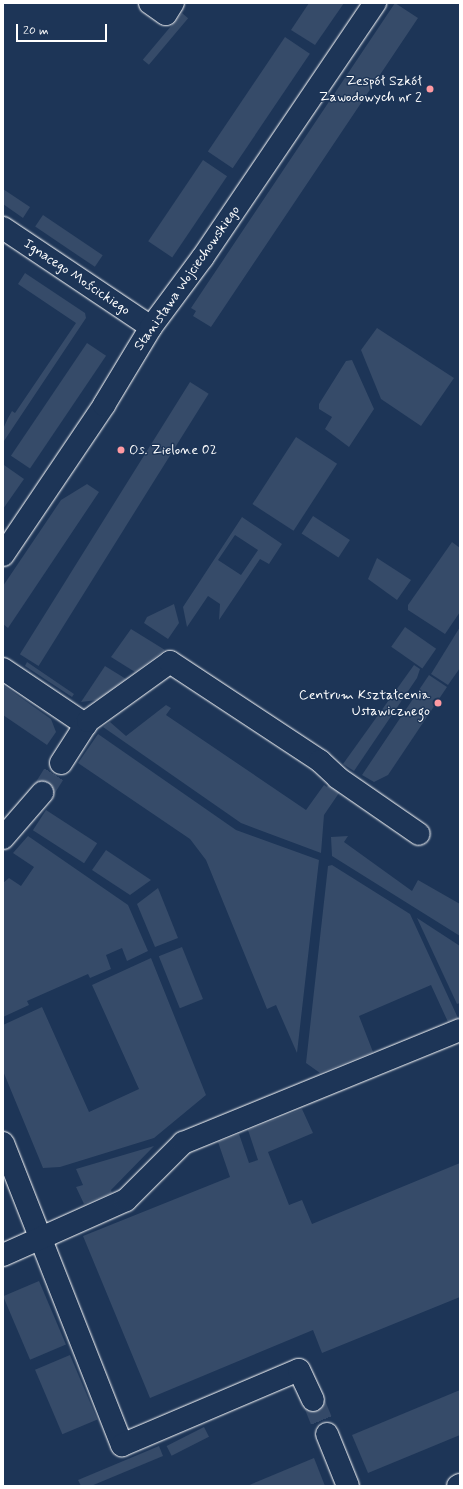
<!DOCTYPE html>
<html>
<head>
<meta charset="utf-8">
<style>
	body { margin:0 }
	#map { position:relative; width:463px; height:1489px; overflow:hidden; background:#1d3557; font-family:Mynerve,sans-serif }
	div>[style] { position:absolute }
	.green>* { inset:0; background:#364b69; transform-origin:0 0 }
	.street-tunnel>* { height:22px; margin-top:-11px; transform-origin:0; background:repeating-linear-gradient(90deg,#344968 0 22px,transparent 0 33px) }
	.roads { filter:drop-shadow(0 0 1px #fff) drop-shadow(0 0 1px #fff) }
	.street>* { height:22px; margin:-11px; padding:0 11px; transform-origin:11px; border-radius:11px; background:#1d3557 }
	.dots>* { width:11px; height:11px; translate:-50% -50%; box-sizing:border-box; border:2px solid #1d3557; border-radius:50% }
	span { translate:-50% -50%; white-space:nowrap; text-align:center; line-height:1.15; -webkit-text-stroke:3px #1d3557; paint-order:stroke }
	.poi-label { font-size:14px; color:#fff }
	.right { translate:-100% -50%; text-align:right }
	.left { translate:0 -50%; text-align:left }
	.street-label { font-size:14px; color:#fff }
	.frame { position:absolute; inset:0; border:4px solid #fff; pointer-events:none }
	.scale { position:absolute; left:16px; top:24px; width:91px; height:18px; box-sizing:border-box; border:2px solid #fff; border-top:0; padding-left:5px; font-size:12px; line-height:14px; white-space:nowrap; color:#fff; -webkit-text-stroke:3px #1d3557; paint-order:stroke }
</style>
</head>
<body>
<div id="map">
	<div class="green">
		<div style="clip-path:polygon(309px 3px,344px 3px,315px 45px,291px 30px)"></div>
		<div style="clip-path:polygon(395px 3px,418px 18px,211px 327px,193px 316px,196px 311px,191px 308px)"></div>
		<div style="left:182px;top:13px;width:8px;height:61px;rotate:40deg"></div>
		<div style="left:285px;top:37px;width:30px;height:138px;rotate:34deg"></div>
		<div style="left:203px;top:160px;width:29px;height:98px;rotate:34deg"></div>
		<div style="clip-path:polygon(3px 189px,30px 207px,23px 218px,3px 204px)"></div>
		<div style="left:43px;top:215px;width:72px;height:14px;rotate:34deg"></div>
		<div style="clip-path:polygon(25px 273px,85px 313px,86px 318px,4px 441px,3px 429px,8px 418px,12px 411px,15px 413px,76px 323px,18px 284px)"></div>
		<div style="clip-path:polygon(377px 328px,454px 378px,421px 426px,381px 399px,361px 350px)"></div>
		<div style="left:87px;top:343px;width:23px;height:136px;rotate:34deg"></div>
		<div style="clip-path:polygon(352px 360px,374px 409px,349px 447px,325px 429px,332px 417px,319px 409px,319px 404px,346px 361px)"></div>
		<div style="left:190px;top:382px;width:22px;height:321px;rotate:32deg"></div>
		<div style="left:296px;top:437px;width:49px;height:80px;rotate:33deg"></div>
		<div style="clip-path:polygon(4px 465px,24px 479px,3px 509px,3px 466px)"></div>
		<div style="clip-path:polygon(87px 484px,99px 492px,8px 628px,3px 624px,3px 586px,61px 500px)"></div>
		<div style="left:313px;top:516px;width:44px;height:21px;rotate:33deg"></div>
		<div style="clip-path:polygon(evenodd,242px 517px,282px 544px,269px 564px,260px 559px,219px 620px,220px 604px,208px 596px,187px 627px,183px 607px,242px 517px,235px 535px,258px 550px,241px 575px,218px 560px,235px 535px)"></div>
		<div style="clip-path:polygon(452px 542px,460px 548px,460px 612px,445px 634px,408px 610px,408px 605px)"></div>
		<div style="clip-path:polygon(377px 558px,411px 580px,397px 600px,368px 579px)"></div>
		<div style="clip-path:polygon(174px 604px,179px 623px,168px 639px,144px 623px,147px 617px)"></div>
		<div style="left:405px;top:627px;width:38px;height:24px;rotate:35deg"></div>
		<div style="clip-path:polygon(460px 627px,460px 668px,448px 685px,431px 674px)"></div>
		<div style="clip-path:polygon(131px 629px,165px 650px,135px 672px,111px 657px)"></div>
		<div style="clip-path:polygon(27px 662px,74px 694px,72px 697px,25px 666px)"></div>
		<div style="clip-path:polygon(414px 665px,420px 669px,417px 678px,354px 771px,343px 764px)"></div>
		<div style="clip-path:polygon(105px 666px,126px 679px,97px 700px,81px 702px)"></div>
		<div style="clip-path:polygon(429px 675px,447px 687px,388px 775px,374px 782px,362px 775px)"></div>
		<div style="clip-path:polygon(3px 685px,51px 719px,56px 732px,47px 745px,3px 715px)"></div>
		<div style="clip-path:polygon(166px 705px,171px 708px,166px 715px,306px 810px,324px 785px,327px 787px,330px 783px,341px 790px,324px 815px,321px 853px,241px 823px,103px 727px,110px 722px,126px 736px)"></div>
		<div style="clip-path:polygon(98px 734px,236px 830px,319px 860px,297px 1053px,276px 1005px,267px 1009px,206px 860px,190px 839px,78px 763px)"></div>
		<div style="left:46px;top:810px;width:61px;height:24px;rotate:33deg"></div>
		<div style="clip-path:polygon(28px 836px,128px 905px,148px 951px,127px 961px,122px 948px,106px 955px,111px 969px,90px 978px,88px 974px,27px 1001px,29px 1005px,3px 1017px,3px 883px,9px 878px,21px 886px,34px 867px,13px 853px)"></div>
		<div style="clip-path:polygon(348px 836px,344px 842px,412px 891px,418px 880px,460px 904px,460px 936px,332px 856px,331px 837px)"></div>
		<div style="clip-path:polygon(106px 850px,151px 880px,130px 895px,92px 870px)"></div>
		<div style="clip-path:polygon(332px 865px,410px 914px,458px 1018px,448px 1022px,431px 985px,359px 1016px,373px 1052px,320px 1073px,306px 1063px,328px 866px)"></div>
		<div style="clip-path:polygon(158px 888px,178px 938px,155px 947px,137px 904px)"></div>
		<div style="clip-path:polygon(417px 918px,460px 946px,460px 1003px,457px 1004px)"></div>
		<div style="left:182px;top:947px;width:56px;height:25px;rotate:68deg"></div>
		<div style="clip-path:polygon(151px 958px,206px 1095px,154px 1138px,60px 1167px,43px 1168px,3px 1071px,3px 1025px,42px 1007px,89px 1112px,139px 1089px,92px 985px)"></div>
		<div style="clip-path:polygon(302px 1109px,313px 1133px,268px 1152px,289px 1205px,302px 1200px,312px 1224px,460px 1163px,460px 1297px,322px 1353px,313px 1330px,150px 1398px,83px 1236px,230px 1177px,218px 1142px,239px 1134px,249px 1163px,258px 1160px,248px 1130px)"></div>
		<div style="clip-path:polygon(154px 1146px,111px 1190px,112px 1193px,84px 1204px,76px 1187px,83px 1185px,76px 1169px)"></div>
		<div style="left:39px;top:1281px;width:69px;height:39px;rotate:67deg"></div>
		<div style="left:70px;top:1355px;width:70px;height:38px;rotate:67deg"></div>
		<div style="clip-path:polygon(460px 1390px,460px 1435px,368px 1473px,352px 1435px)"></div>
		<div style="left:204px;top:1427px;width:11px;height:42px;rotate:63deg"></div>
		<div style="clip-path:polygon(159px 1446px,163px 1456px,91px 1486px,81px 1486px,78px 1480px)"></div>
		<div style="clip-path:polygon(314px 1458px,325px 1486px,247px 1486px)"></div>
	</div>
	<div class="street-tunnel">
		<div style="left:42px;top:793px;width:36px;rotate:-58deg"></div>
		<div style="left:313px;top:1400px;width:37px;rotate:68deg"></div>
	</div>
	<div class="roads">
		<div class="street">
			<div style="left:150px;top:3px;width:19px;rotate:35deg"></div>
			<div style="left:166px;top:14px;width:13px;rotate:-58deg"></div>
			<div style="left:3px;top:228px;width:178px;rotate:33.8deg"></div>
			<div style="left:3px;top:555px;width:181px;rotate:-56deg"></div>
			<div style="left:104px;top:405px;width:91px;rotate:-58.9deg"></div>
			<div style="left:151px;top:327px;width:87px;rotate:-53.4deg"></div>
			<div style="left:203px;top:257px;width:307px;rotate:-55.9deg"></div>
			<div style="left:3px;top:669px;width:100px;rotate:34deg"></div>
			<div style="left:61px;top:763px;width:50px;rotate:-57.3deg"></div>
			<div style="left:88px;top:721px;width:101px;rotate:-35.7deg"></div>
			<div style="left:170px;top:662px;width:180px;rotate:33.4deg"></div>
			<div style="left:320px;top:761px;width:25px;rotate:43deg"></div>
			<div style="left:338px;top:778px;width:98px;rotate:34.7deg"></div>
			<div style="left:3px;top:838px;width:60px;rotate:-49.1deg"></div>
			<div style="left:3px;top:1143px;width:325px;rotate:68.5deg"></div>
			<div style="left:122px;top:1445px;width:192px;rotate:-23deg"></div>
			<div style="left:299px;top:1370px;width:33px;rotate:65deg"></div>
			<div style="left:3px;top:1255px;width:135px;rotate:-24.1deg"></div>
			<div style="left:126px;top:1200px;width:81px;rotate:-45deg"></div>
			<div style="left:183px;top:1143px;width:299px;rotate:-22.2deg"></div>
			<div style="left:327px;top:1434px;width:56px;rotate:68deg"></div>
			<div style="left:458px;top:1486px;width:2px;rotate:-27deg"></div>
		</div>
	</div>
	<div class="dots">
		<div style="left:430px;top:89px;background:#ff9aa2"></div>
		<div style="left:121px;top:450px;background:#ff9aa2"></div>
		<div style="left:438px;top:703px;background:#ff9aa2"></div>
	</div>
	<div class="poi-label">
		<span class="right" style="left:422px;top:89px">Zespół Szkół<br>Zawodowych nr 2</span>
		<span class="left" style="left:129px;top:450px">Os. Zielone 02</span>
		<span class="right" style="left:430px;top:703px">Centrum Kształcenia<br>Ustawicznego</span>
	</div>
	<div class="street-label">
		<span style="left:77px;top:277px;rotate:34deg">Ignacego Mościckiego</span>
		<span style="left:187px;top:278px;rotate:-55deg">Stanisława Wojciechowskiego</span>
	</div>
	<div class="frame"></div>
	<div class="scale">20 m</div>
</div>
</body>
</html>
